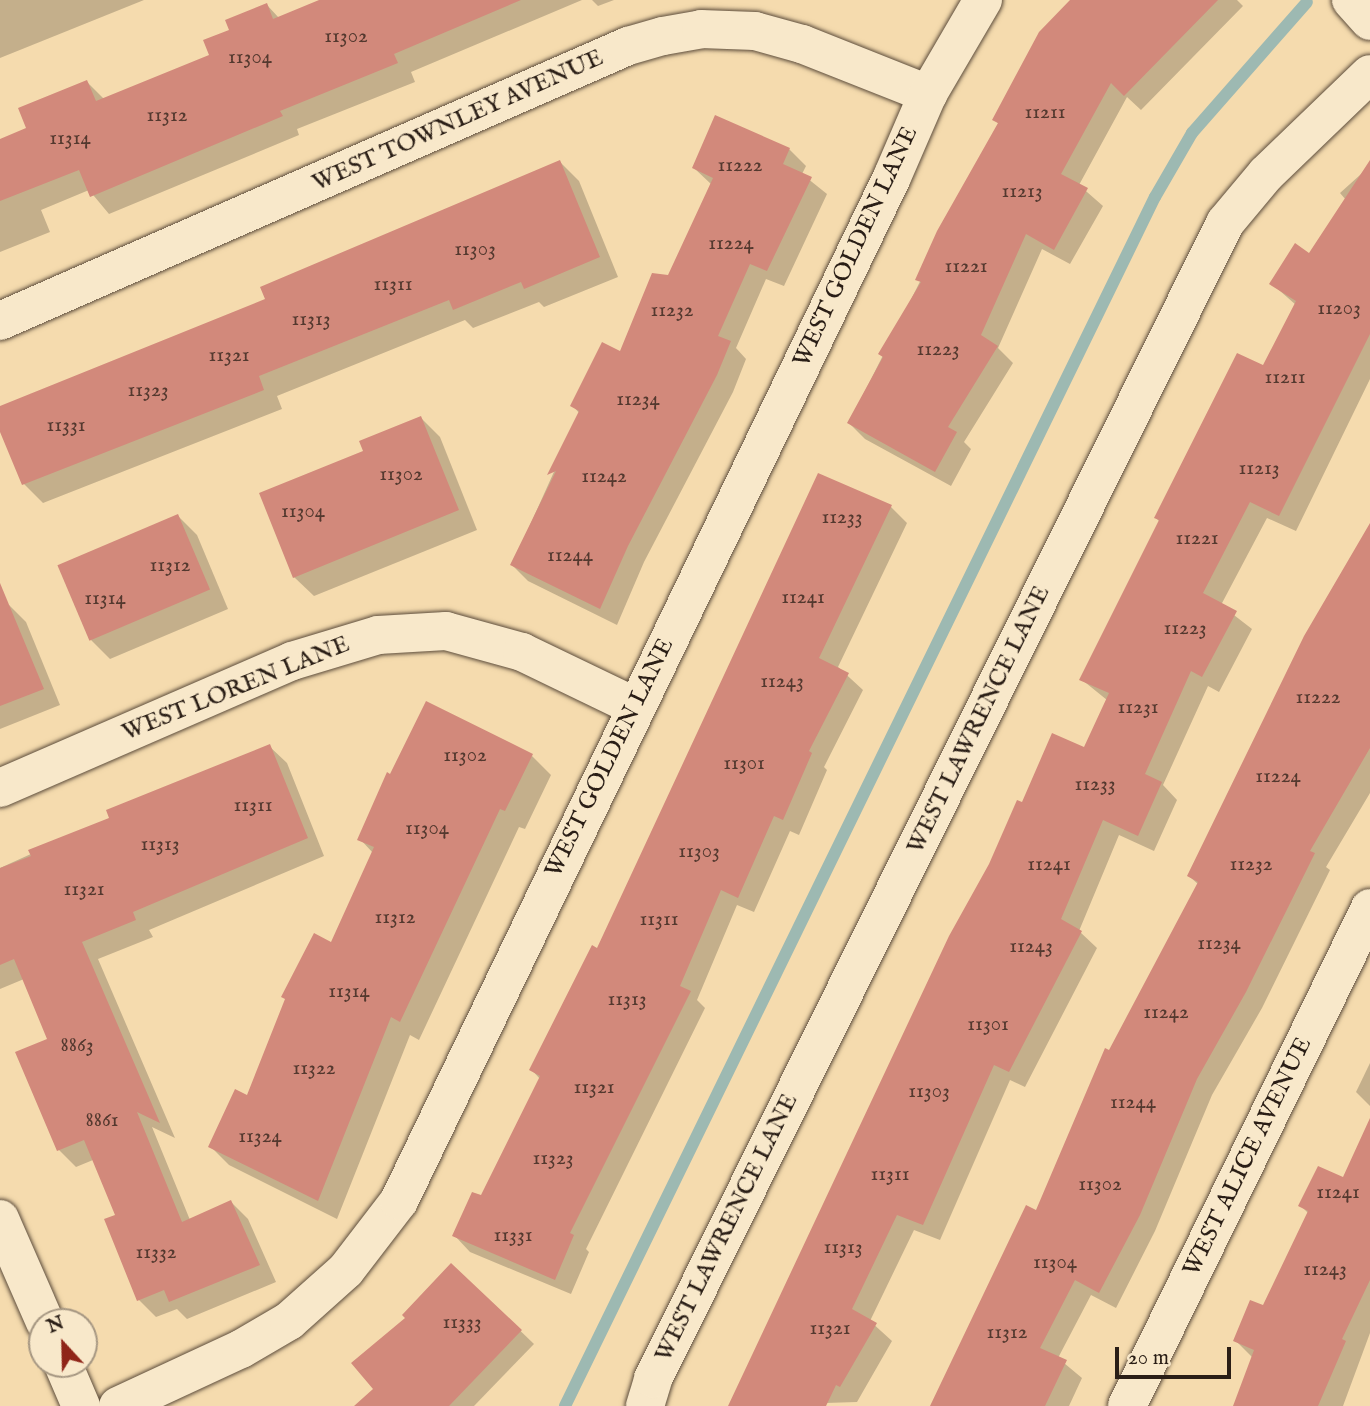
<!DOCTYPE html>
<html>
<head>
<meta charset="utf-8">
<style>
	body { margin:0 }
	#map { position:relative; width:1370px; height:1406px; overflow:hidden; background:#f5dbae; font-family:"IM FELL English",serif }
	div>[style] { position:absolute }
	.shadow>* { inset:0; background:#0003 }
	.stream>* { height:12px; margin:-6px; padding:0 6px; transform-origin:6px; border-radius:6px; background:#9db9b2 }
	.building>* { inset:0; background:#d2897b; transform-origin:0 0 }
	.roads { filter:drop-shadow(0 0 2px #5d4d3c) drop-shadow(0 0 2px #5d4d3c) }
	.street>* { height:38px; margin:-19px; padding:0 19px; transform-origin:19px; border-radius:19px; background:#f8e8ca }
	span { translate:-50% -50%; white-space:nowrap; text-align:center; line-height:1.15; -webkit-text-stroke:5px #f8e8ca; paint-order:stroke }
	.number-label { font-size:21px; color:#54392f }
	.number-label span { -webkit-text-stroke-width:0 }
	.street-label { font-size:24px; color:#2a1e16 }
	.north { position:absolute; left:28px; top:1308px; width:70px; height:70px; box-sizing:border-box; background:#f8e8ca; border:2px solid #a69782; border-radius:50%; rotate:338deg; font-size:19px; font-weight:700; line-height:28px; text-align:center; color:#2a1e16 }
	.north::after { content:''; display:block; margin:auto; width:24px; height:32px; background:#8f2418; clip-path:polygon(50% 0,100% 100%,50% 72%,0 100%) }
	.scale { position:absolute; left:1115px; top:1347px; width:116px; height:32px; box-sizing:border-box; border:4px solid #2a1e16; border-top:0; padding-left:9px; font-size:21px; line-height:24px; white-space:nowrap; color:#2a1e16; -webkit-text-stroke:5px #f8e8ca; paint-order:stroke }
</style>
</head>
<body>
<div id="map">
	<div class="shadow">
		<div style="clip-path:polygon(0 0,144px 0,0 58px)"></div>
		<div style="clip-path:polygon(324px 0,582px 0,411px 72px,415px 82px,297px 129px,299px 135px,109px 214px,89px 190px,41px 210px,50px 232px,0 252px,0 141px,28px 129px,87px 82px,105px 100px,212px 56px,231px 31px,267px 5px,279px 18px)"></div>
		<div style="clip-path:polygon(592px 0,614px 0,598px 6px)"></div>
		<div style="clip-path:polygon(1072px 0,1237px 0,1243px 6px,1141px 110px,1127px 97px,1079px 185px,1103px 206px,1070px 264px,1042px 249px,998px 348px,1013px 363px,964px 442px,971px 449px,951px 486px,865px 439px,849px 423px,999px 124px,994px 120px)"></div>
		<div style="clip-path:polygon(789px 149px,806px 166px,802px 174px,827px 194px,784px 286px,766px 279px,736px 348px,746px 359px,733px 392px,644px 562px,617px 625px,528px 581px,512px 565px,580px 414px,573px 406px,621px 354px,669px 277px,712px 185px,694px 168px)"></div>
		<div style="clip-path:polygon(560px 162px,579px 181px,618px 277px,544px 307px,539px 302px,473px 328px,465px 320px,277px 396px,282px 409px,43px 503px,24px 484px,0 428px,0 408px,267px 300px)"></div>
		<div style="clip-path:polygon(1370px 166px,1370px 379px,1296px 531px,1267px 518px,1221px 605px,1252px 629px,1219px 692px,1208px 686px,1163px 785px,1177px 800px,1154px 851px,1119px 835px,1079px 931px,1097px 948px,1025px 1087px,1010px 1080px,940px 1240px,914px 1230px,870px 1321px,892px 1341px,857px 1402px,730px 1406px,1023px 805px,1085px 749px,1107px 700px,1081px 679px,1160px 522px,1156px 518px,1264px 367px,1296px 305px,1271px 283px,1310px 255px,1346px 200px,1340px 193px)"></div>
		<div style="clip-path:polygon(421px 418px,440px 437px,477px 530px,314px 596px,294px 577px,365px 452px)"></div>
		<div style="clip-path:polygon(818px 475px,891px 507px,907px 523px,838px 667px,863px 690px,824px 767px,827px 770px,799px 835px,790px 831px,754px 912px,737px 905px,697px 1000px,705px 1008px,586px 1249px,589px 1252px,571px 1294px,470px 1252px,455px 1236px,482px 1198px,540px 1079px,531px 1069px,598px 950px)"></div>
		<div style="clip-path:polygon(178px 516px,197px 535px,228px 609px,110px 659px,91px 640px)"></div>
		<div style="clip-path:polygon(1370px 526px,1370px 793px,1326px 867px,1330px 870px,1262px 1008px,1212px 1095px,1155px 1231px,1116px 1308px,1091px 1295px,1058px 1358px,1082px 1378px,1069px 1406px,932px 1406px,1027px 1207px,1037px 1212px,1110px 1052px,1199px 885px,1189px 876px)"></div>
		<div style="clip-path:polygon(9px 605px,26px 622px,60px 705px,0 729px,0 609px)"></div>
		<div style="clip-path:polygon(269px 746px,287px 763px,324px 856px,149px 930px,153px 937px,98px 959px,175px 1138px,152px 1127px,190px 1220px,231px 1202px,248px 1219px,276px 1282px,187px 1319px,177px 1309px,156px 1317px,139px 1300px,117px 1216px,93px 1160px,76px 1167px,59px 1150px,49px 1040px,24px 979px,0 989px,0 868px)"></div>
		<div style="clip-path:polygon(532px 756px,551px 775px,525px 829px,519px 827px,419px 1040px,410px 1035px,337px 1219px,229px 1165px,210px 1146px,248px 1098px,332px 944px,373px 853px,360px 839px)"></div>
		<div style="clip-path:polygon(1370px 1063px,1370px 1106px,1356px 1092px)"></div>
		<div style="clip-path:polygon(1370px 1122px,1370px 1333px,1343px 1406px,1235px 1406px,1253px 1358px,1235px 1340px,1263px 1308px,1309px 1214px,1301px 1206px,1344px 1180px)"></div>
		<div style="clip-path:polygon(452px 1265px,534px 1344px,474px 1406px,366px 1406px,407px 1318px)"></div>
	</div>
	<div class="stream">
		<div style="left:565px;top:1406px;width:1345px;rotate:-63.99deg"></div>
		<div style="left:1155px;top:197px;width:74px;rotate:-60deg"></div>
		<div style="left:1192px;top:133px;width:174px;rotate:-48.7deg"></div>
	</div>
	<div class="building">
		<div style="clip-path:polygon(319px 0,521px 0,394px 54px,398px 63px,280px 111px,283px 116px,90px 197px,79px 170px,0 201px,0 139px,26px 128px,18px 108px,87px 80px,96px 101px,209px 55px,203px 40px,229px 30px,225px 20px,267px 3px,273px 19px)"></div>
		<div style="clip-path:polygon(1070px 0,1218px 0,1124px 96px,1111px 83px,1061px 174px,1088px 188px,1054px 250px,1026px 234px,981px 335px,998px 346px,948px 427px,957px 432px,935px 472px,847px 423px,883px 357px,878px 354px,921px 282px,915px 280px,937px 231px,998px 123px,992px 120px,1039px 32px)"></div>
		<div style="clip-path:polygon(715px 115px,790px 148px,783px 164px,812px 177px,767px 271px,750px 264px,718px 336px,731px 341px,717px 375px,628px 546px,600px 609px,510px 565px,556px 471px,547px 475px,579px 411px,570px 406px,602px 342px,620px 351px,652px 273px,668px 275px,713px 178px,692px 168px)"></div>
		<div style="clip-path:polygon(560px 160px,600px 257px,524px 289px,521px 282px,453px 310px,449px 300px,259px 376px,264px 390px,22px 485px,0 432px,0 406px,265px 299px,260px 287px)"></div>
		<div style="clip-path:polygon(1370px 160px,1370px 334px,1279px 516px,1250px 502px,1203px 593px,1237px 611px,1202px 677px,1191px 671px,1145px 774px,1162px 782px,1138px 836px,1103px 820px,1061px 919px,1082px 931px,1009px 1072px,994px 1065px,923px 1225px,897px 1215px,852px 1309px,877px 1323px,840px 1387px,836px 1385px,826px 1406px,728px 1406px,949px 936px,989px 864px,1017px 800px,1022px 802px,1052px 733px,1084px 747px,1109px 693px,1079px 680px,1159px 520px,1154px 518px,1237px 353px,1263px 365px,1296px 301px,1269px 284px,1295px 243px,1309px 253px)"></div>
		<div style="clip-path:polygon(421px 416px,459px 510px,293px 578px,259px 493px,363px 451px,359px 441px)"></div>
		<div style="clip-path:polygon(818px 473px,892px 505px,819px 658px,849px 673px,809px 751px,812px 753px,783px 820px,774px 816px,738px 898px,721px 890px,680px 986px,691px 991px,570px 1233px,574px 1235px,555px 1280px,452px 1236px,472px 1192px,481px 1195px,540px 1076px,529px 1070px,592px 945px,597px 948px)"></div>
		<div style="left:178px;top:514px;width:82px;height:131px;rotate:67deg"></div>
		<div style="clip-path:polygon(1370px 523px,1370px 748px,1310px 851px,1315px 853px,1246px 992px,1197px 1079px,1140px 1215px,1099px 1293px,1075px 1280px,1040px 1348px,1067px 1360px,1045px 1406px,930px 1406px,1026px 1205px,1036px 1210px,1105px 1048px,1109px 1050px,1198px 882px,1187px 876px,1304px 636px)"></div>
		<div style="clip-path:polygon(0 583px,44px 689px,0 706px)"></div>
		<div style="clip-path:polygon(426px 701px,533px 754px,505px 811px,500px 809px,400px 1022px,391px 1017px,318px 1201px,208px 1147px,235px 1089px,247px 1095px,285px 999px,281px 997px,314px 933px,331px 942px,374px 847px,357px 840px,387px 772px,390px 774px)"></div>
		<div style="clip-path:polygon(270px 744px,308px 838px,133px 912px,136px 920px,82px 942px,160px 1123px,137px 1112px,182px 1222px,231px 1200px,260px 1265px,169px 1302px,164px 1290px,137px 1301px,104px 1219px,115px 1215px,84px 1140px,57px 1151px,15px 1052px,47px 1039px,14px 959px,0 965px,0 868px,31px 856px,28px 850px,109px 818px,106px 810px)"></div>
		<div style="clip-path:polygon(1370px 1118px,1370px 1280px,1342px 1339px,1346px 1341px,1318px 1406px,1233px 1406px,1254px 1350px,1233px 1341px,1250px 1300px,1263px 1305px,1308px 1211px,1298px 1206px,1318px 1166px,1343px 1177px)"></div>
		<div style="clip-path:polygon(451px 1263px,522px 1330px,449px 1406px,354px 1406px,373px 1389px,351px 1363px,405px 1318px,402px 1315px)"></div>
	</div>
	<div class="roads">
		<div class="street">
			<div style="left:1351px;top:0;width:28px;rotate:48deg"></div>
			<div style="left:0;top:321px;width:686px;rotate:-23.65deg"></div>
			<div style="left:628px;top:46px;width:36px;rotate:-16deg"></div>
			<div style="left:663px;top:36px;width:39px;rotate:-10deg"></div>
			<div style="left:701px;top:29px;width:54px;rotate:2.1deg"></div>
			<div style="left:755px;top:31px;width:49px;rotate:15.5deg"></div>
			<div style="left:802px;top:44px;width:136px;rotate:21.6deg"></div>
			<div style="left:0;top:788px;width:318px;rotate:-23.5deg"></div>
			<div style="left:292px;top:661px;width:90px;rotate:-16.8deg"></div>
			<div style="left:378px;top:635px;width:68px;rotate:-3.4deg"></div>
			<div style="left:446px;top:631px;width:79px;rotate:15.4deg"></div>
			<div style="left:522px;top:652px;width:124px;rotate:25.7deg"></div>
			<div style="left:0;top:1219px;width:112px;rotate:66.4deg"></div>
			<div style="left:63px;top:1364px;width:46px;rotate:66.8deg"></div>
			<div style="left:118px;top:1406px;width:136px;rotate:-24.9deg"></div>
			<div style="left:241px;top:1349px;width:56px;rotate:-30.3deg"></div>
			<div style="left:289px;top:1321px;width:76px;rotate:-41.8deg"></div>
			<div style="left:346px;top:1270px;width:87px;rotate:-52.5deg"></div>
			<div style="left:399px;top:1201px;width:1136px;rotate:-64.29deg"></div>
			<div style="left:892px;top:177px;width:90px;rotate:-66.6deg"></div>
			<div style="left:928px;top:94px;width:109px;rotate:-59.7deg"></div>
			<div style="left:645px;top:1406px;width:28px;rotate:-73deg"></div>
			<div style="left:653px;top:1379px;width:1290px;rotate:-63.67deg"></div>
			<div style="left:1225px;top:223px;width:64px;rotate:-50.1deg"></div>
			<div style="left:1266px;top:174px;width:144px;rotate:-43.9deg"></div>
			<div style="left:1127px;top:1406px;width:554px;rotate:-63.99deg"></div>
		</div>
	</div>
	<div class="number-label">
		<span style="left:346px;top:37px">11302</span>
		<span style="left:250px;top:58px">11304</span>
		<span style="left:1045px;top:113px">11211</span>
		<span style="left:167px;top:116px">11312</span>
		<span style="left:70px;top:139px">11314</span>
		<span style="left:740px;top:166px">11222</span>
		<span style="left:1022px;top:192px">11213</span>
		<span style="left:731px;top:244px">11224</span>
		<span style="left:475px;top:250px">11303</span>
		<span style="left:966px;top:267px">11221</span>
		<span style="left:393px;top:285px">11311</span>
		<span style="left:1339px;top:309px">11203</span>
		<span style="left:672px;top:311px">11232</span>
		<span style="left:311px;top:320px">11313</span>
		<span style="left:938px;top:350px">11223</span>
		<span style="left:229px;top:356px">11321</span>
		<span style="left:1285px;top:378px">11211</span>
		<span style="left:148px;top:391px">11323</span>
		<span style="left:638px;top:400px">11234</span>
		<span style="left:66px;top:426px">11331</span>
		<span style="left:1259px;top:469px">11213</span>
		<span style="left:401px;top:475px">11302</span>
		<span style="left:604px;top:477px">11242</span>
		<span style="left:303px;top:512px">11304</span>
		<span style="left:842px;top:518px">11233</span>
		<span style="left:1197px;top:539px">11221</span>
		<span style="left:570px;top:556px">11244</span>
		<span style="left:170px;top:566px">11312</span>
		<span style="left:803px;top:598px">11241</span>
		<span style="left:105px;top:599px">11314</span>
		<span style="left:1185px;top:629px">11223</span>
		<span style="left:782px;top:682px">11243</span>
		<span style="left:1318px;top:698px">11222</span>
		<span style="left:1138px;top:708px">11231</span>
		<span style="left:465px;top:756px">11302</span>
		<span style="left:744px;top:764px">11301</span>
		<span style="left:1278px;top:777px">11224</span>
		<span style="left:1095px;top:785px">11233</span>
		<span style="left:253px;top:806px">11311</span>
		<span style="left:427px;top:829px">11304</span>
		<span style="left:160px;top:845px">11313</span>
		<span style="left:699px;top:852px">11303</span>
		<span style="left:1049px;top:865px">11241</span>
		<span style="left:1251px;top:865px">11232</span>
		<span style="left:84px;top:890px">11321</span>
		<span style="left:395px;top:918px">11312</span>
		<span style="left:659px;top:920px">11311</span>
		<span style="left:1219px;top:944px">11234</span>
		<span style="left:1031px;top:947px">11243</span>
		<span style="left:349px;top:992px">11314</span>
		<span style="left:627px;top:1000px">11313</span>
		<span style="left:1166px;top:1013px">11242</span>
		<span style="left:988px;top:1025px">11301</span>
		<span style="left:77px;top:1046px">8863</span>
		<span style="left:314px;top:1069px">11322</span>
		<span style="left:594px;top:1088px">11321</span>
		<span style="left:929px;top:1092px">11303</span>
		<span style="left:1133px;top:1103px">11244</span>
		<span style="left:102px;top:1121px">8861</span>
		<span style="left:260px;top:1137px">11324</span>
		<span style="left:553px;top:1159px">11323</span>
		<span style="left:890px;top:1175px">11311</span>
		<span style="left:1100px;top:1185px">11302</span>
		<span style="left:1338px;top:1193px">11241</span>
		<span style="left:513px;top:1236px">11331</span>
		<span style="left:843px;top:1248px">11313</span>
		<span style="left:156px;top:1253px">11332</span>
		<span style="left:1055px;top:1263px">11304</span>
		<span style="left:1325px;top:1270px">11243</span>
		<span style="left:462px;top:1323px">11333</span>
		<span style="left:830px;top:1329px">11321</span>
		<span style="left:1007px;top:1333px">11312</span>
	</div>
	<div class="street-label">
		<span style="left:458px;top:121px;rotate:-24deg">WEST TOWNLEY AVENUE</span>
		<span style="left:856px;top:247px;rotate:-65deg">WEST GOLDEN LANE</span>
		<span style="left:236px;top:689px;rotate:-22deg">WEST LOREN LANE</span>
		<span style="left:979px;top:720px;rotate:-64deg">WEST LAWRENCE LANE</span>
		<span style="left:610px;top:758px;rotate:-64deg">WEST GOLDEN LANE</span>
		<span style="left:1248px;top:1157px;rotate:-64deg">WEST ALICE AVENUE</span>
		<span style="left:727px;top:1228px;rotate:-64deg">WEST LAWRENCE LANE</span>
	</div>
	<div class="north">N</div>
	<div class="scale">20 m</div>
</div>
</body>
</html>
